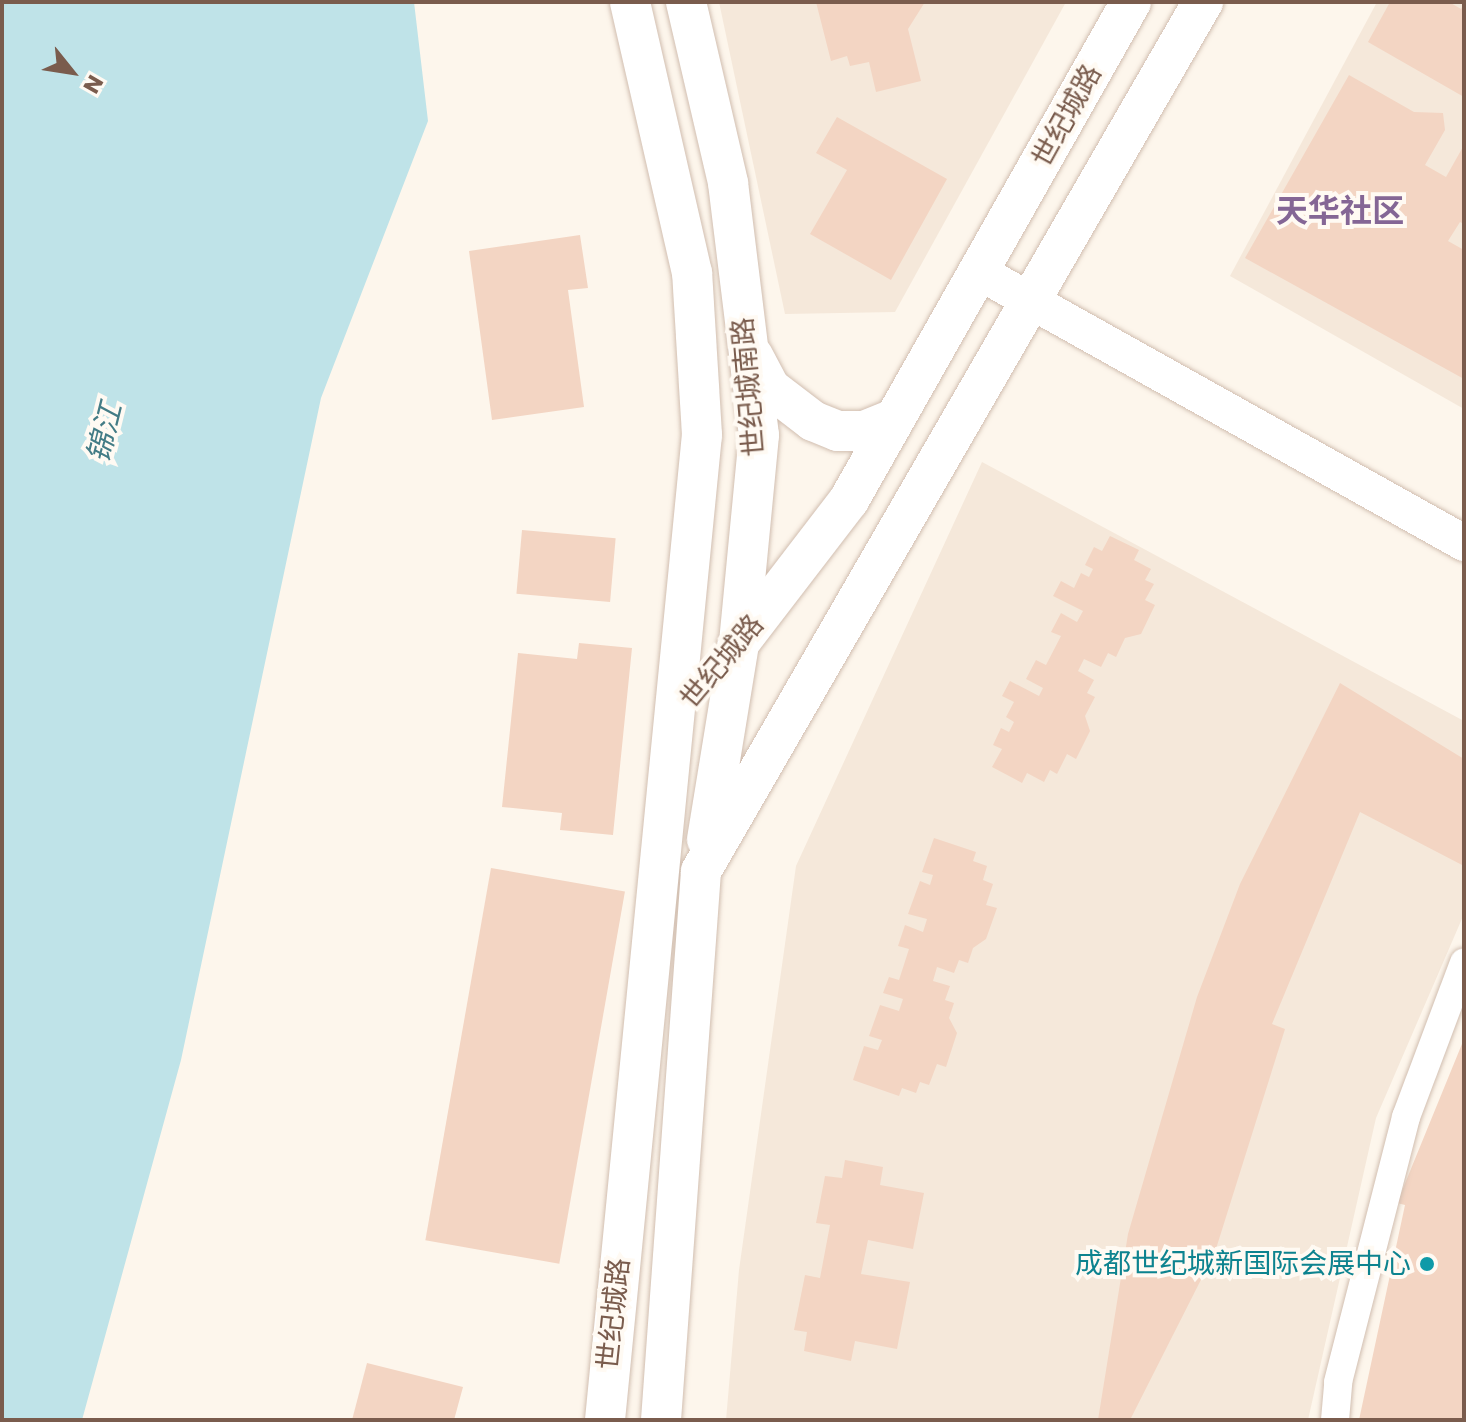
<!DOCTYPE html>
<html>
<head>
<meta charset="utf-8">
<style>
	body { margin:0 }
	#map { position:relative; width:1466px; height:1422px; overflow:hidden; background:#fdf6ec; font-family:Poppins,"Noto Sans SC",sans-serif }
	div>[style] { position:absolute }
	.residential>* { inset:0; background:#f5e8da }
	.water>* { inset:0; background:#bfe3e8 }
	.building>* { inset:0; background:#f3d5c3; transform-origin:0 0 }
	.roads { filter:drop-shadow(0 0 2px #d1beb0) drop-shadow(0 0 2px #d1beb0) }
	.minor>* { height:28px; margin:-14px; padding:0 14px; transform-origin:14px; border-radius:14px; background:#fff }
	.tertiary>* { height:36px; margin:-18px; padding:0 18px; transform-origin:18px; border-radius:18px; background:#fff }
	.secondary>* { height:40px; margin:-20px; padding:0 20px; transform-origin:20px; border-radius:20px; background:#fff }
	.dots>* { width:22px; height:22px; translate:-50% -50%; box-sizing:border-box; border:4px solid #fffaf3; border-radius:50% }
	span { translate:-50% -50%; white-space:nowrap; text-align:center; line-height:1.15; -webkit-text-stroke:8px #fffaf3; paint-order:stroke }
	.street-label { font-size:28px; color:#7a5c4d }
	.culture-label { font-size:28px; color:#0d838f }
	.right { translate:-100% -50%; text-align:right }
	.water-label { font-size:30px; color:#437c86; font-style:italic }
	.quarter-label { font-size:32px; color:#846695; font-weight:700 }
	.frame { position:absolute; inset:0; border:4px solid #7a5c4d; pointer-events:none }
	.north { position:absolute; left:32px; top:32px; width:80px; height:80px; -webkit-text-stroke:6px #fffaf3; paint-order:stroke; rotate:120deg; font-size:22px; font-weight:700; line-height:32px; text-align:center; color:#7a5c4d }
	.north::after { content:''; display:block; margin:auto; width:28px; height:36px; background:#7a5c4d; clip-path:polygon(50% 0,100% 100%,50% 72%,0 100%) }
</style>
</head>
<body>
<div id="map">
	<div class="residential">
		<div style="clip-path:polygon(719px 2px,1066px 2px,895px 312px,785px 314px)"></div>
		<div style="clip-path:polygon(1377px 2px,1464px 2px,1464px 409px,1230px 276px)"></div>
		<div style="clip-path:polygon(982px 462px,1464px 721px,1464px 914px,1376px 1118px,1308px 1420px,726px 1420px,739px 1270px,796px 866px)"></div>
	</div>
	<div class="water">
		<div style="clip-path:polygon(2px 2px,414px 2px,428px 121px,321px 398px,181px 1060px,82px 1420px,2px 1420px)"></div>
	</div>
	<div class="building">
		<div style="clip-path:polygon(816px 2px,925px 2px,908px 29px,921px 81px,876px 92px,869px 62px,850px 66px,847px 56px,831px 61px)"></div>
		<div style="clip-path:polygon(1390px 2px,1449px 2px,1461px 9px,1464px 3px,1464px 97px,1368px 42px)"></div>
		<div style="clip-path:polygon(1349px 75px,1414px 112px,1443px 113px,1445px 130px,1425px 165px,1446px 177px,1464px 145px,1464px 224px,1460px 222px,1448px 241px,1464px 250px,1464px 379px,1245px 258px)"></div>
		<div style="clip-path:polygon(837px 117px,947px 179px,891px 280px,810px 234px,847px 170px,816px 153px)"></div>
		<div style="clip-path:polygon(580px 235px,588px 288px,568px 290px,584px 407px,492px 420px,469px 251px)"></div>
		<div style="left:522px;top:530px;width:94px;height:64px;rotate:5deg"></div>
		<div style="clip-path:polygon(1110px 536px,1139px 550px,1134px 560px,1151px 569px,1145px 580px,1154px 584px,1145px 600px,1155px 605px,1141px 634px,1125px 638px,1116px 657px,1108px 653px,1101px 667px,1084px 659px,1078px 671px,1094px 680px,1087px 693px,1095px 697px,1085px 716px,1090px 731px,1076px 759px,1067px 754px,1057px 774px,1050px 770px,1044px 782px,1027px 773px,1022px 783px,992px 767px,1002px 749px,993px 745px,1001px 728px,1009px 732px,1014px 722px,1006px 717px,1014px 702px,1002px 696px,1010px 681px,1039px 696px,1043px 688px,1026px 679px,1036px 660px,1046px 665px,1061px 636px,1051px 632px,1061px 613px,1077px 622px,1083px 611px,1053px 596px,1061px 581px,1074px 588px,1081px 573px,1089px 577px,1093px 569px,1085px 565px,1094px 547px,1102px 551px)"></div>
		<div style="clip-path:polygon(579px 643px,632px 648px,613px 835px,560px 830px,562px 813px,502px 807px,518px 653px,577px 659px)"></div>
		<div style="clip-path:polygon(1340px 683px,1464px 759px,1464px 866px,1360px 812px,1272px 1024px,1285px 1029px,1215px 1252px,1130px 1420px,1098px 1420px,1128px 1234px,1197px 997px,1240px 884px)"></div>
		<div style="clip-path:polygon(934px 838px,976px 852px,973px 861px,987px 866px,983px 880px,993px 884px,986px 905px,997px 908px,986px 939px,973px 948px,968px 963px,959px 960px,954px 973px,937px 967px,933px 981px,950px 986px,945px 1000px,954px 1003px,949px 1018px,957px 1033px,946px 1067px,937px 1064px,929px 1085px,920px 1082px,916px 1093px,902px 1088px,899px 1096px,853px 1080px,864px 1046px,878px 1050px,882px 1040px,869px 1036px,880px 1005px,899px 1011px,903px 999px,883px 993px,889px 977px,899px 980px,909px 949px,898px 946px,905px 925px,923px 932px,927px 919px,908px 914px,920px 881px,930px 885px,933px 875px,922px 872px)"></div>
		<div style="left:491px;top:868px;width:136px;height:378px;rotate:10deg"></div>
		<div style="clip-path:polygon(1464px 1039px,1464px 1420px,1359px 1420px,1405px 1205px,1397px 1203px)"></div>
		<div style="clip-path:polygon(845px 1160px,883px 1167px,880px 1185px,924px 1193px,913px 1249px,868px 1240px,861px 1274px,910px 1282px,897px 1349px,855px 1341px,851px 1361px,804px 1351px,807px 1332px,794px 1330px,805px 1275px,820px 1278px,830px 1225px,816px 1223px,825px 1176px,842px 1178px)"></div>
		<div style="clip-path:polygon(367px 1363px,463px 1387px,454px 1420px,352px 1420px)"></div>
	</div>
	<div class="roads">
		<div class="minor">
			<div style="left:1335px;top:1420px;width:38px;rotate:-85deg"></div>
			<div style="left:1338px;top:1382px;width:274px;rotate:-75.6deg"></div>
			<div style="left:1406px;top:1117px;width:165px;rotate:-69.4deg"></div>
		</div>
		<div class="tertiary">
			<div style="left:979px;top:272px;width:556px;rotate:29.19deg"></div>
		</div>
		<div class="secondary">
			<div style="left:686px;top:2px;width:186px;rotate:76.9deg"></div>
			<div style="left:728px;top:183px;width:254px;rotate:83deg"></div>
			<div style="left:759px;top:435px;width:210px;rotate:95.5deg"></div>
			<div style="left:739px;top:644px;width:198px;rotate:99.3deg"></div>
			<div style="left:753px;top:356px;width:36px;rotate:62deg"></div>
			<div style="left:770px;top:388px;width:54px;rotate:37.5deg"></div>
			<div style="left:813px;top:421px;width:27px;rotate:22deg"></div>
			<div style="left:838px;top:431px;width:26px"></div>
			<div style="left:864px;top:431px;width:32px;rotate:-22deg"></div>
			<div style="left:737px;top:646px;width:184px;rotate:-52.5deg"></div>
			<div style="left:849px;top:500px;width:572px;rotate:-60.48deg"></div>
			<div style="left:605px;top:1420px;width:990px;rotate:-84.38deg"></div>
			<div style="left:702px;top:435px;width:162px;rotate:-93.5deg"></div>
			<div style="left:692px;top:273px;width:278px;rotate:-102.9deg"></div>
			<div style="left:661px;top:1420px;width:550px;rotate:-85.83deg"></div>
			<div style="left:701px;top:871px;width:1004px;rotate:-59.99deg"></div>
		</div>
	</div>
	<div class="dots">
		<div style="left:1427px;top:1264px;background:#0f9aa8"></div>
	</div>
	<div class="street-label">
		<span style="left:1067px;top:116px;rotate:-61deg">世纪城路</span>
		<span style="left:749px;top:387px;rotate:-95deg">世纪城南路</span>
		<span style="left:722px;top:662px;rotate:-50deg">世纪城路</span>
		<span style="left:614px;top:1314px;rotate:-84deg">世纪城路</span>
	</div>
	<div class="culture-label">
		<span class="right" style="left:1411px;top:1264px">成都世纪城新国际会展中心</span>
	</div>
	<div class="water-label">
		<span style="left:105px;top:433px;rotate:-76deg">锦江</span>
	</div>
	<div class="quarter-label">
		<span style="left:1340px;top:211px">天华社区</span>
	</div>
	<div class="frame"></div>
	<div class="north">N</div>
</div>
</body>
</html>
